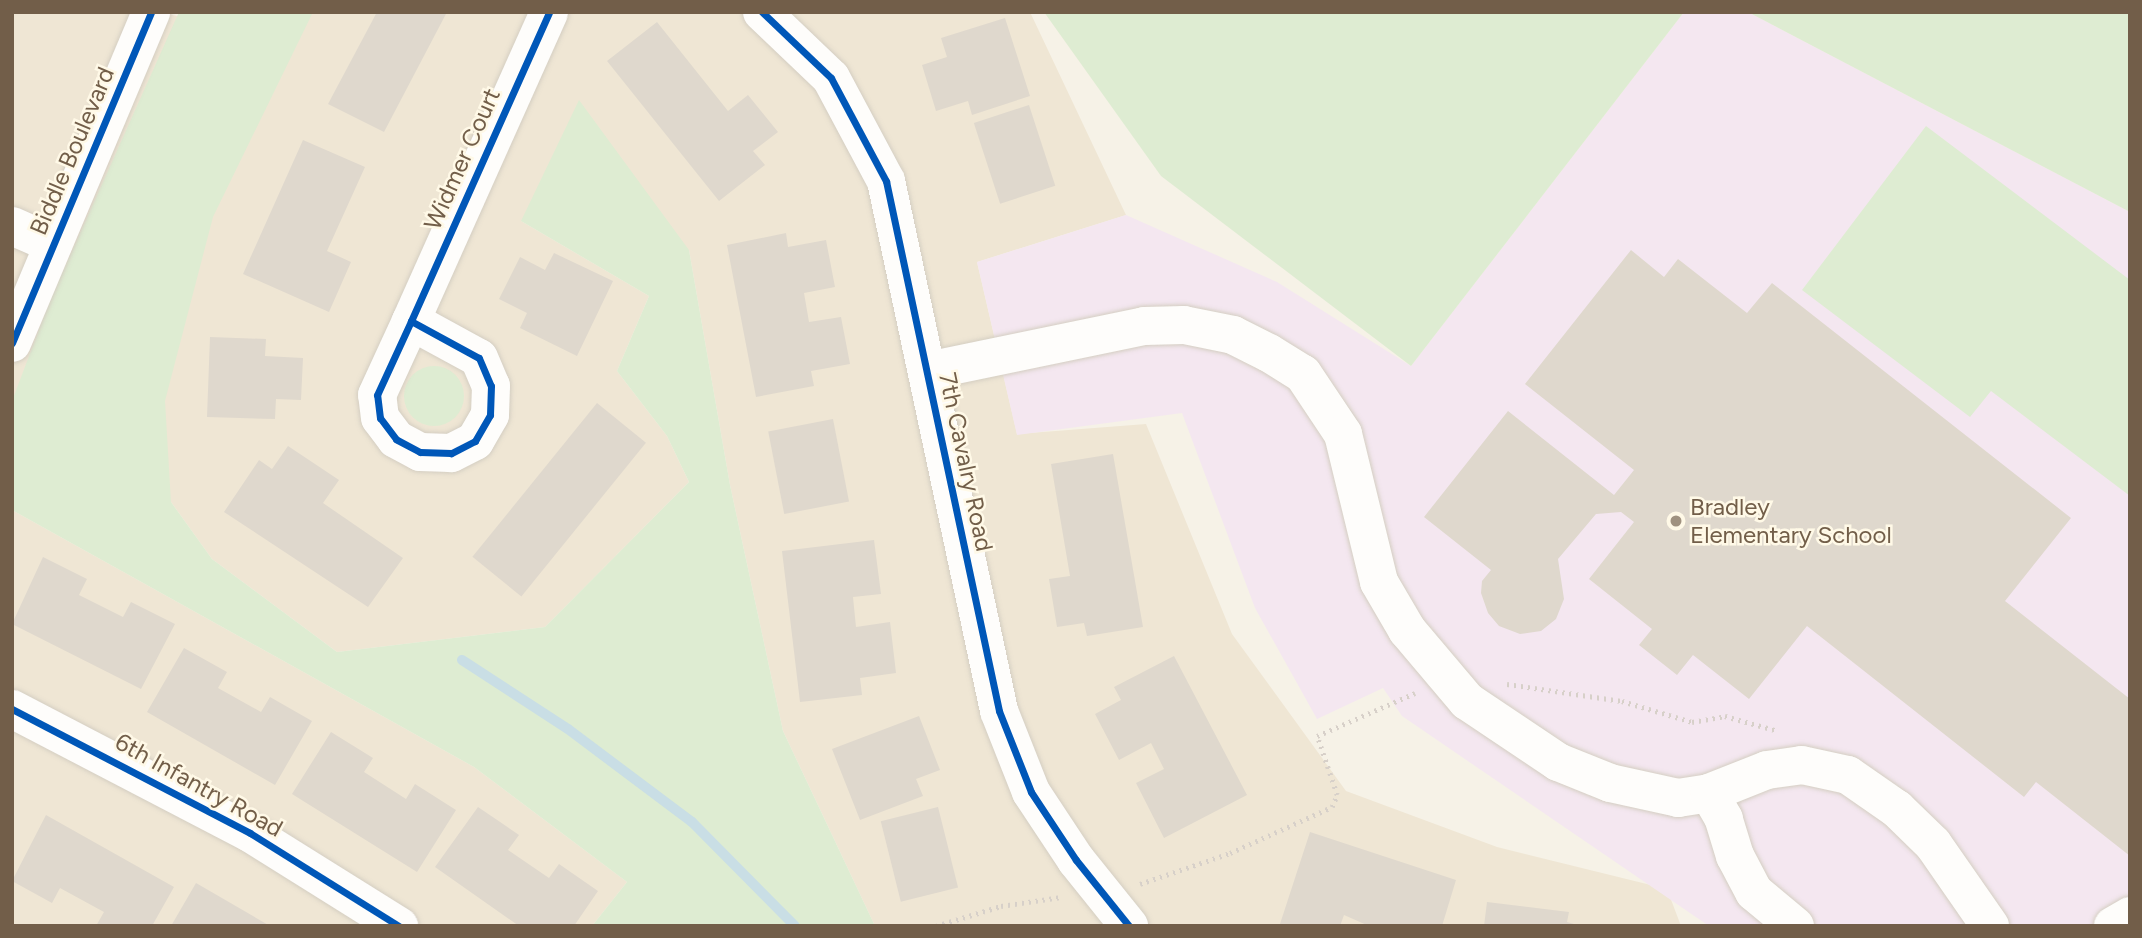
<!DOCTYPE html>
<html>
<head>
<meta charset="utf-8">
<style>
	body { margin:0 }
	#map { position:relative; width:2142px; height:938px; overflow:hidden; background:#f6f2e7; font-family:Figtree,sans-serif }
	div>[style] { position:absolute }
	.residential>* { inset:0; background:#efe6d4 }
	.education>* { inset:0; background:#f4e7f0 }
	.green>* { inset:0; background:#deecd2 }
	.round { border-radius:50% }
	.stream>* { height:10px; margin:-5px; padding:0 5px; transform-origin:5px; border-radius:5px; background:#c9dee5 }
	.building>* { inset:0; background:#dfd8cd; transform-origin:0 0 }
	.path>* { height:4.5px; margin-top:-2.25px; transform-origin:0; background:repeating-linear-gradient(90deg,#d7d0c9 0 2px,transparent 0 7px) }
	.roads { filter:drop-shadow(0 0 2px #d4cec2) drop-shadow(0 0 2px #d4cec2) }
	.minor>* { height:38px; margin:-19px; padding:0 19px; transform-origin:19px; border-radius:19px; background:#fefdfb }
	.cycleway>* { height:7px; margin:-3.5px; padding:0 3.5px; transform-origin:3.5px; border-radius:3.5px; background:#0057b8 }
	.dots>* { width:19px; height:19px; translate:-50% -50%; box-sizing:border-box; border:4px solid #fff9e7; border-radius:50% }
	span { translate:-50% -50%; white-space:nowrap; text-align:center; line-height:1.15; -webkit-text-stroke:5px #fff9e7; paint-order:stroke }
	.street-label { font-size:24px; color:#725e49 }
	.poi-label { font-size:24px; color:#725e49 }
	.left { translate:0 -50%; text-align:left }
	.frame { position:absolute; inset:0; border:14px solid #725e49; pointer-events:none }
</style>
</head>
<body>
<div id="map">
	<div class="residential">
		<div style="clip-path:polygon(12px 12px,158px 12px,284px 38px,294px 12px,1030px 12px,1126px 215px,977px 262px,1017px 434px,1146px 424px,1232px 634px,1346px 791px,1497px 847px,1667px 889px,1681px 926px,875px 926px,783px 731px,730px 485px,689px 250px,521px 221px,649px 296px,617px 371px,667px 436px,689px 482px,545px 627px,337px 652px,212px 559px,171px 502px,12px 404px)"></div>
		<div style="clip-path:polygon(12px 510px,474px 767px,627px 882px,592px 926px,12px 926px)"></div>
	</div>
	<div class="education">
		<div style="clip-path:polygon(1684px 12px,1748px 12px,2130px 212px,2130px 926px,1709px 926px,1402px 716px,1383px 688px,1317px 719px,1255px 608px,1182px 413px,1017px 435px,977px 262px,1126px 215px,1277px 282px,1411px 366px)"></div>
	</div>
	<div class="green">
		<div style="clip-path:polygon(179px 12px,313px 12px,213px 217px,165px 401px,171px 502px,212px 559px,337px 652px,545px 627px,689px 482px,667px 436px,617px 371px,649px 296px,521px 221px,579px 100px,689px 250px,730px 485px,783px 731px,875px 926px,592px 926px,627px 882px,474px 767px,12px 510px,12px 401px,51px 298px)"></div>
		<div style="clip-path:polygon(1044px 12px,1684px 12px,1411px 366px,1161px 176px)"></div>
		<div style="clip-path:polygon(1748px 12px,2130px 12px,2130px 212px)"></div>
		<div style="clip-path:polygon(1926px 126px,2130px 280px,2130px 496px,1991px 391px,1970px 417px,1802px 290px)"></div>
		<div class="round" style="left:404px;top:366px;width:60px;height:60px"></div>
	</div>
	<div class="stream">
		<div style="left:462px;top:660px;width:126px;rotate:33.1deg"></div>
		<div style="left:568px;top:729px;width:155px;rotate:36.9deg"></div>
		<div style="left:692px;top:822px;width:146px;rotate:45.3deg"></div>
	</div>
	<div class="building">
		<div style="clip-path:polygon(377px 12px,447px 12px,384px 132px,328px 104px)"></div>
		<div style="clip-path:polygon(1005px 18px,1030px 96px,972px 115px,968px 101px,936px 111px,922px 65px,947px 57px,941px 38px)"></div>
		<div style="clip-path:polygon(657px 22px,728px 111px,748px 95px,778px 132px,753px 151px,765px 165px,719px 201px,607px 61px)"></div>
		<div style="left:1029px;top:105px;width:85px;height:58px;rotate:72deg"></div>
		<div style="clip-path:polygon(303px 140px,365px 167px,327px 251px,351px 262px,329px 312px,243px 274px)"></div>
		<div style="clip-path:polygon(786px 233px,788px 247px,826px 240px,835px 287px,804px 293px,809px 322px,841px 317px,850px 364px,811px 371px,814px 386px,756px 397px,727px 245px)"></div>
		<div style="clip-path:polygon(1631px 250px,1664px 277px,1678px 259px,1747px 313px,1772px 283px,2071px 518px,2005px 601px,2130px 699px,2130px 856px,2036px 782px,2024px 797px,1807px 626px,1749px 699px,1693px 655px,1677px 675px,1639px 645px,1652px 629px,1589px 579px,1634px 522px,1621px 512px,1596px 514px,1558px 559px,1564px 599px,1556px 619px,1541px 631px,1520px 634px,1499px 626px,1488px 613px,1481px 593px,1482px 581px,1491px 570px,1424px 517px,1508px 411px,1614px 495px,1634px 470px,1525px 384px)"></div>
		<div style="clip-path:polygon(554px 253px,613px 281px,577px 356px,520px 328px,527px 313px,499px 299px,520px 257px,545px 270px)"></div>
		<div style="clip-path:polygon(210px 337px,266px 339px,265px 356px,303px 358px,301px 400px,276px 399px,275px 419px,207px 417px)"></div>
		<div style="left:597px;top:403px;width:63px;height:198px;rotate:39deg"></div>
		<div style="left:833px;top:419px;width:84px;height:66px;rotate:79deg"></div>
		<div style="clip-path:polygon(288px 446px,339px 480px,323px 503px,403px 558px,368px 607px,224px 512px,259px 460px,272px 469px)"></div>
		<div style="clip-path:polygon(1113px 454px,1143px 627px,1087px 636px,1084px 623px,1057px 627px,1049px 579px,1070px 576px,1051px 464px)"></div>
		<div style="clip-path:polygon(874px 540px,881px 594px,853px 597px,856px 627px,890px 622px,896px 673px,860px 678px,862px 695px,800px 702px,782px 551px)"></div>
		<div style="clip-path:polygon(43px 557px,87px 579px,79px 595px,123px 617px,131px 602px,175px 624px,141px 689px,12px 624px)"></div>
		<div style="clip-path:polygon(184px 648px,227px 672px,218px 688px,261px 712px,270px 697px,312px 721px,275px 785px,147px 712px)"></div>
		<div style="clip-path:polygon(1174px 656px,1247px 795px,1164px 838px,1136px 783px,1164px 769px,1151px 743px,1119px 760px,1095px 714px,1121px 700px,1114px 687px)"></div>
		<div style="clip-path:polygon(919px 716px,940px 770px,916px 779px,923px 796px,860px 820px,832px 749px)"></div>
		<div style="clip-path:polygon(331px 732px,373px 758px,364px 772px,406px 799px,415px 784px,456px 810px,417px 872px,292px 794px)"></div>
		<div style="clip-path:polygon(478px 807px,519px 835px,508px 850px,549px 878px,559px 864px,598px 891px,574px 926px,519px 926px,435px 867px)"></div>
		<div style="left:938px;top:807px;width:83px;height:59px;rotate:76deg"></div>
		<div style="clip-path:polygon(46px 815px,174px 887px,152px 926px,96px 926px,104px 912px,60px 888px,52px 903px,12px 881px)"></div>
		<div style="clip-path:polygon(1310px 832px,1456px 880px,1442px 926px,1369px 926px,1344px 915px,1340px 926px,1280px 924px)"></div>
		<div style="clip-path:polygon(196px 883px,270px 926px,171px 926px)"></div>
		<div style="clip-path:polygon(1487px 902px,1569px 912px,1567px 922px,1581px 926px,1484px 926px)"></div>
	</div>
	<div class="path">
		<div style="left:1507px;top:684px;width:116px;rotate:8.4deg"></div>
		<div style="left:1622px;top:701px;width:73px;rotate:16.7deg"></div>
		<div style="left:1692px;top:722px;width:34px;rotate:-10deg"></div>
		<div style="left:1725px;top:716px;width:55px;rotate:15.8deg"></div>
		<div style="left:1140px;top:884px;width:95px;rotate:-19deg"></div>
		<div style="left:1230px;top:853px;width:112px;rotate:-24.3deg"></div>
		<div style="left:1332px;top:807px;width:13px;rotate:-67deg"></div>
		<div style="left:1337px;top:795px;width:62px;rotate:-108.7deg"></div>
		<div style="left:1317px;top:736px;width:107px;rotate:-23.7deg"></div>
		<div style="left:936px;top:926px;width:68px;rotate:-17.1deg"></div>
		<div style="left:1001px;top:906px;width:61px;rotate:-8.5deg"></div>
	</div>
	<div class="roads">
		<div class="minor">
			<div style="left:762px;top:12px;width:95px;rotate:43.7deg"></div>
			<div style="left:831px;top:78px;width:117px;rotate:61.9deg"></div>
			<div style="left:886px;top:181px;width:542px;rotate:77.96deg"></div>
			<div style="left:999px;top:711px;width:87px;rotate:68.4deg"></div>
			<div style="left:1031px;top:792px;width:82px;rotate:56.5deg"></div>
			<div style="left:1076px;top:860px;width:85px;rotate:51.2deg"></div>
			<div style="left:12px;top:226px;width:45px;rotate:23.7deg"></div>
			<div style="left:411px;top:321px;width:77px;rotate:28.6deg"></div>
			<div style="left:479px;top:358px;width:30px;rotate:67deg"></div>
			<div style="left:491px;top:386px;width:29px;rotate:92deg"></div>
			<div style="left:490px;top:415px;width:30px;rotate:120deg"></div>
			<div style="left:475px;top:441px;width:27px;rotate:153deg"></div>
			<div style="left:451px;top:453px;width:31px;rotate:-178deg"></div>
			<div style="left:420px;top:452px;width:27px;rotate:-152deg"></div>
			<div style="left:396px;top:439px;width:26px;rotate:-127deg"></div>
			<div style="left:380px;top:418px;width:23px;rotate:-97deg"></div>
			<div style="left:377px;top:395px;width:81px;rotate:-65.3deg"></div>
			<div style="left:411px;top:321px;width:338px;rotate:-65.9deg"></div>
			<div style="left:12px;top:343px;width:359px;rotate:-67.2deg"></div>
			<div style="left:927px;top:371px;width:222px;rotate:-11.7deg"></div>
			<div style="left:1144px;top:326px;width:40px;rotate:-1.4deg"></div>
			<div style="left:1184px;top:325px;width:50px;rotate:11.5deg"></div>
			<div style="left:1233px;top:335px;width:40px;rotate:26.6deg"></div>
			<div style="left:1269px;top:353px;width:40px;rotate:32deg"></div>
			<div style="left:1303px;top:374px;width:72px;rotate:56.3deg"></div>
			<div style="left:1343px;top:434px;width:152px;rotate:76.3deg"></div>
			<div style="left:1379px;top:582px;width:56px;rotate:59.7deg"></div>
			<div style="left:1407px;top:630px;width:93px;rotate:49.8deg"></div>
			<div style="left:1467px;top:701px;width:110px;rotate:33.8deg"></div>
			<div style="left:1558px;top:762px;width:56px;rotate:22deg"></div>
			<div style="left:1610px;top:783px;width:70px;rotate:12.4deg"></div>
			<div style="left:1678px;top:798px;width:31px;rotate:-9deg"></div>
			<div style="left:12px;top:709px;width:268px;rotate:27.5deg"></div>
			<div style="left:250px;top:833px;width:176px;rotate:32deg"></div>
			<div style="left:1795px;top:926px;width:53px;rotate:-140.3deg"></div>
			<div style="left:1754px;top:892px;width:41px;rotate:-117.8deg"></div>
			<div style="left:1735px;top:856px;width:39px;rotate:-107deg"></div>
			<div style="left:1724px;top:819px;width:30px;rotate:-120deg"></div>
			<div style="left:1709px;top:793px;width:62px;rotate:-21.6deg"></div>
			<div style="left:1767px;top:770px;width:35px;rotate:-8deg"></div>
			<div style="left:1802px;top:765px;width:47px;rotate:12.3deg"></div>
			<div style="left:1848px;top:775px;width:60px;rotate:34.8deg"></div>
			<div style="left:1897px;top:809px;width:50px;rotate:44.2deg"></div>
			<div style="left:1933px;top:844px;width:100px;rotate:55.2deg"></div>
			<div style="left:2113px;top:926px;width:20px;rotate:-30deg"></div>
		</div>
	</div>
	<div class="cycleway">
		<div style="left:762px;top:12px;width:95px;rotate:43.7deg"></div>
		<div style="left:831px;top:78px;width:117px;rotate:61.9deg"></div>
		<div style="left:886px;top:181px;width:542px;rotate:77.96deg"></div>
		<div style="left:999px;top:711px;width:87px;rotate:68.4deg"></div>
		<div style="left:1031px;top:792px;width:82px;rotate:56.5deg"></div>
		<div style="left:1076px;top:860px;width:85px;rotate:51.2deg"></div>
		<div style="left:411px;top:321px;width:77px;rotate:28.6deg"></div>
		<div style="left:479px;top:358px;width:30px;rotate:67deg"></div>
		<div style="left:491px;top:386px;width:29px;rotate:92deg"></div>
		<div style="left:490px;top:415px;width:30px;rotate:120deg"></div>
		<div style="left:475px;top:441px;width:27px;rotate:153deg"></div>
		<div style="left:451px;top:453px;width:31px;rotate:-178deg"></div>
		<div style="left:420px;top:452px;width:27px;rotate:-152deg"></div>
		<div style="left:396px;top:439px;width:26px;rotate:-127deg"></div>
		<div style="left:380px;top:418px;width:23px;rotate:-97deg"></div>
		<div style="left:377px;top:395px;width:81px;rotate:-65.3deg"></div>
		<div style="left:411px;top:321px;width:338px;rotate:-65.9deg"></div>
		<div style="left:12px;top:343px;width:359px;rotate:-67.2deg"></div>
		<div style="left:12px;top:709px;width:268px;rotate:27.5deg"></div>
		<div style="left:250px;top:833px;width:176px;rotate:32deg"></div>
	</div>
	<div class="dots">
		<div style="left:1676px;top:521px;background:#a09280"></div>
	</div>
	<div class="street-label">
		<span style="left:72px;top:151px;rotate:-67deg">Biddle Boulevard</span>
		<span style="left:462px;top:159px;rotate:-66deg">Widmer Court</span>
		<span style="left:966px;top:462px;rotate:78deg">7th Cavalry Road</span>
		<span style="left:199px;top:785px;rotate:29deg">6th Infantry Road</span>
	</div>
	<div class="poi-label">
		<span class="left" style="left:1690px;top:521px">Bradley<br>Elementary School</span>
	</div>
	<div class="frame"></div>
</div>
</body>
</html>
